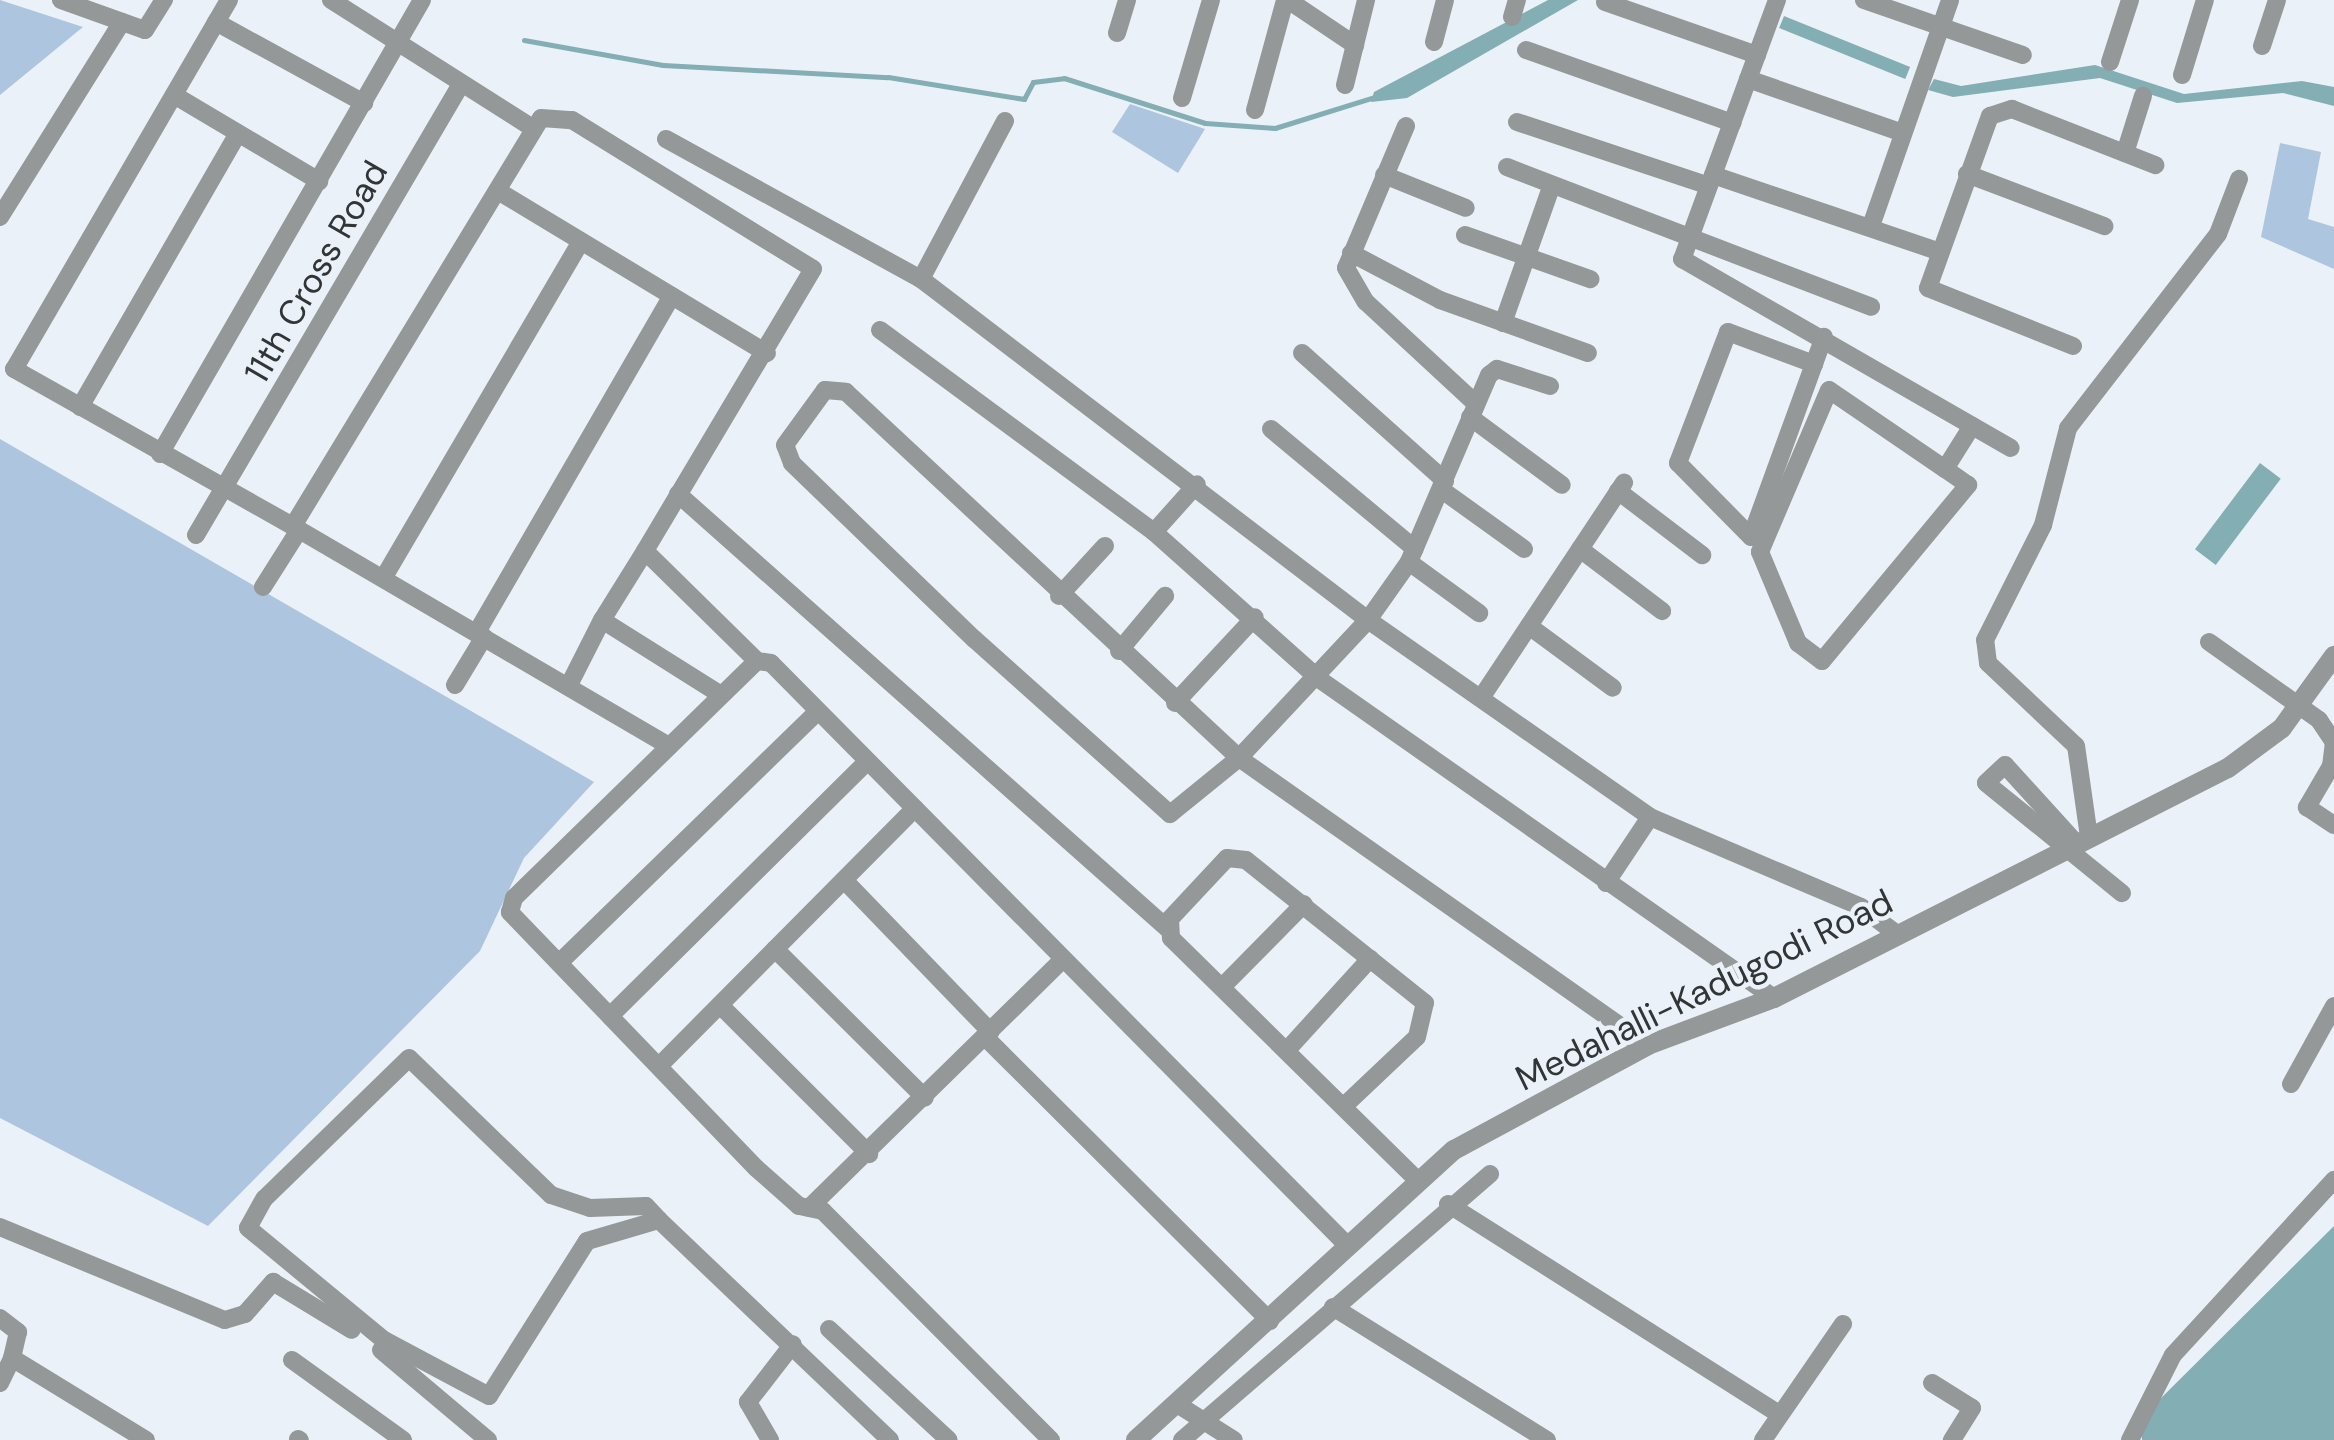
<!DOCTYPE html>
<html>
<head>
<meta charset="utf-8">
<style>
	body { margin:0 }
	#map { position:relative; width:2334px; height:1440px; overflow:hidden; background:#ebf1f8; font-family:"DM Sans",sans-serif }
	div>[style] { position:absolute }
	.green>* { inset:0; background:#adc5df }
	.water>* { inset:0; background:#82aeb4; transform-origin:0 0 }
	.stream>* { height:5px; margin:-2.5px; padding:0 2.5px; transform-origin:2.5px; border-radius:2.5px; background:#82aeb4 }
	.minor>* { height:18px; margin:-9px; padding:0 9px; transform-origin:9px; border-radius:9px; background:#949899 }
	.tertiary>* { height:20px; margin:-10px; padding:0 10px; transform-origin:10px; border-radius:10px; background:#949899 }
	span { translate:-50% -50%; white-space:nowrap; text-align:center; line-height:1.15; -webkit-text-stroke:9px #ebf1f8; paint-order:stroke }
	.street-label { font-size:35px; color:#323537 }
</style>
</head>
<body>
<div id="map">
	<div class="green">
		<div style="clip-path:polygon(0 0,83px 27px,0 95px)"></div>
		<div style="clip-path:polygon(1130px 104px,1205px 129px,1178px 173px,1112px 132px)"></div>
		<div style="clip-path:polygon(2280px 143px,2321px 152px,2308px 219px,2334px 227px,2334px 269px,2261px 237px)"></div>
		<div style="clip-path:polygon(0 439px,594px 782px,524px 858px,480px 951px,208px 1226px,0 1118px)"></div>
	</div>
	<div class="water">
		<div style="clip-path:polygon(1548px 0,1578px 0,1407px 98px,1371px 102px,1374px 92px)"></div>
		<div style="left:1784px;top:16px;width:136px;height:13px;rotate:22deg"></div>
		<div style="clip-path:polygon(2095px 65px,2184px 94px,2302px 81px,2334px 87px,2334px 106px,2283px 93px,2177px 103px,2100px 78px,1953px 97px,1928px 90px,1934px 79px,1961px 86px)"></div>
		<div style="left:2260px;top:463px;width:26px;height:108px;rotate:37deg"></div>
		<div style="clip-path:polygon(2334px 1226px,2334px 1440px,2142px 1440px,2141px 1418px)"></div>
	</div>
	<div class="stream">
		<div style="left:524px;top:40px;width:141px;rotate:10.2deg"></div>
		<div style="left:663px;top:65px;width:225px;rotate:3.1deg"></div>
		<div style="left:888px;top:77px;width:138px;rotate:9.2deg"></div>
		<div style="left:1024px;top:99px;width:19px;rotate:-62deg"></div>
		<div style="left:1033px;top:82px;width:31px;rotate:-7deg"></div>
		<div style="left:1064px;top:78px;width:148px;rotate:17.7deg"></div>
		<div style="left:1205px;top:123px;width:70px;rotate:4.1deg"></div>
		<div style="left:1275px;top:128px;width:108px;rotate:-17.3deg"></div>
	</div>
	<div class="minor">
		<div style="left:61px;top:0;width:89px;rotate:19.7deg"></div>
		<div style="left:145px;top:30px;width:36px;rotate:-58deg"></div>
		<div style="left:229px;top:0;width:427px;rotate:120.2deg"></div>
		<div style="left:14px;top:369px;width:320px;rotate:29.4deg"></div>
		<div style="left:331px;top:0;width:239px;rotate:32.4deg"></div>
		<div style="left:1288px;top:0;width:81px;rotate:33.9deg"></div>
		<div style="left:1777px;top:0;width:276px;rotate:110.1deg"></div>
		<div style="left:1682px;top:259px;width:379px;rotate:29.9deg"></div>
		<div style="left:1864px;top:0;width:168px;rotate:19.1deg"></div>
		<div style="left:1605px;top:2px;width:161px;rotate:19.2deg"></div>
		<div style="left:1512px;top:17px;width:18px;rotate:-74deg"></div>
		<div style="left:216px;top:22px;width:169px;rotate:28.7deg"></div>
		<div style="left:1117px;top:33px;width:34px;rotate:-73deg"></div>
		<div style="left:1434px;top:42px;width:43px;rotate:-75.3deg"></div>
		<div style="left:2262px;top:46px;width:48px;rotate:-71.9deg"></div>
		<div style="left:1526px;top:50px;width:219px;rotate:19.5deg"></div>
		<div style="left:2110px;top:62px;width:65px;rotate:-72.1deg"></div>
		<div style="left:2182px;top:75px;width:78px;rotate:-73deg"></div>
		<div style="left:1748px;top:79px;width:164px;rotate:19.2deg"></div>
		<div style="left:1345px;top:85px;width:88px;rotate:-76.1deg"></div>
		<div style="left:174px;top:95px;width:169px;rotate:30.7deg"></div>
		<div style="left:1182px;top:98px;width:102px;rotate:-73.5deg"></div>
		<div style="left:1255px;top:110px;width:114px;rotate:-74.7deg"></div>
		<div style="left:1517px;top:122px;width:202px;rotate:18.4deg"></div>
		<div style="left:1406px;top:126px;width:154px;rotate:112.9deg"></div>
		<div style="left:1346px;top:268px;width:39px;rotate:60deg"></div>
		<div style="left:1366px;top:302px;width:150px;rotate:42.8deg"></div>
		<div style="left:666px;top:139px;width:291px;rotate:28.8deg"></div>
		<div style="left:921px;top:279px;width:562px;rotate:37.34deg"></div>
		<div style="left:1368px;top:620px;width:344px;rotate:34.9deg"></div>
		<div style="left:1650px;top:817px;width:229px;rotate:23.1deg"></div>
		<div style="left:1861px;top:907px;width:46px;rotate:37.1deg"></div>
		<div style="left:2125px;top:153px;width:60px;rotate:-72.5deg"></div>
		<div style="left:1507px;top:167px;width:390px;rotate:21deg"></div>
		<div style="left:1967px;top:174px;width:147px;rotate:20.8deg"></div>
		<div style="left:1384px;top:175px;width:88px;rotate:21.9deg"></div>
		<div style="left:1713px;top:175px;width:240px;rotate:18.7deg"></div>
		<div style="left:498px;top:191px;width:314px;rotate:31.1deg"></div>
		<div style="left:0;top:217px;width:230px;rotate:-58deg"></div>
		<div style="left:1871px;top:226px;width:239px;rotate:-70.7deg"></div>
		<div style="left:1465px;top:235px;width:133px;rotate:19.4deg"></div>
		<div style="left:1351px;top:253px;width:101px;rotate:27.8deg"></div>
		<div style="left:1440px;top:300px;width:157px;rotate:19.7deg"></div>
		<div style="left:921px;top:279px;width:179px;rotate:-62deg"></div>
		<div style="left:1503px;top:323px;width:146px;rotate:-70.5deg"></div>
		<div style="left:880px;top:330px;width:340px;rotate:36.4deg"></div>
		<div style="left:1154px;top:532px;width:221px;rotate:41.7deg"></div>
		<div style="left:1319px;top:679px;width:556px;rotate:35.03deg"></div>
		<div style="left:2073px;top:346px;width:156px;rotate:-158.2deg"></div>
		<div style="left:1928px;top:288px;width:183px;rotate:-70.2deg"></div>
		<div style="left:1990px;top:116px;width:23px;rotate:-18deg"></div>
		<div style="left:2012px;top:109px;width:154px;rotate:21.4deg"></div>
		<div style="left:1302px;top:353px;width:192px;rotate:41.8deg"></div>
		<div style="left:1814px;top:364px;width:184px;rotate:110deg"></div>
		<div style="left:1751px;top:537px;width:104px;rotate:-134.6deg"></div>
		<div style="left:1678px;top:463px;width:140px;rotate:-69.1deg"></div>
		<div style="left:1728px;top:332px;width:92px;rotate:20.4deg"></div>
		<div style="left:1814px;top:364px;width:29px;rotate:-70deg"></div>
		<div style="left:1550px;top:386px;width:56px;rotate:-162.2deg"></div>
		<div style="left:1497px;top:369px;width:10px;rotate:143deg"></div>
		<div style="left:1489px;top:375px;width:203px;rotate:113.2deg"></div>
		<div style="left:1409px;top:562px;width:71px;rotate:125.3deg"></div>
		<div style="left:1368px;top:620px;width:189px;rotate:133.1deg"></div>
		<div style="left:1239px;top:758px;width:89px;rotate:140.9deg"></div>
		<div style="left:1170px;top:814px;width:263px;rotate:-138.2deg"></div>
		<div style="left:974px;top:639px;width:253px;rotate:-136deg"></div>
		<div style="left:792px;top:463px;width:19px;rotate:-111deg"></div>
		<div style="left:785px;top:445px;width:68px;rotate:-54deg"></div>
		<div style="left:825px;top:390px;width:21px;rotate:5deg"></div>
		<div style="left:846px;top:392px;width:537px;rotate:42.96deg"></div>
		<div style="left:1239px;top:758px;width:500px;rotate:35.1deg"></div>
		<div style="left:80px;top:407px;width:316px;rotate:-60deg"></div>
		<div style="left:1470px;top:417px;width:114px;rotate:36.5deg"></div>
		<div style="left:1271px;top:429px;width:187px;rotate:39.8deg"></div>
		<div style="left:160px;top:454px;width:524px;rotate:-60.01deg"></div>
		<div style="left:1945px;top:469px;width:140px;rotate:-145.7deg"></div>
		<div style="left:1829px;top:390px;width:176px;rotate:113.1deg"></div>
		<div style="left:1760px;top:552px;width:99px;rotate:67.3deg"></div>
		<div style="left:1798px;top:643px;width:30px;rotate:37deg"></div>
		<div style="left:1822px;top:661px;width:229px;rotate:-50.3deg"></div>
		<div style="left:1968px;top:485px;width:28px;rotate:-145deg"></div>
		<div style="left:1945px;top:469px;width:51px;rotate:-57.9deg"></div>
		<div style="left:1442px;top:490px;width:101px;rotate:35.7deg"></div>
		<div style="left:1618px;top:491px;width:106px;rotate:37.3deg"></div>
		<div style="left:678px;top:494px;width:655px;rotate:41.6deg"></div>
		<div style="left:1154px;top:532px;width:64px;rotate:-48.1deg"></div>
		<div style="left:196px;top:535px;width:523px;rotate:-59.56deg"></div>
		<div style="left:1580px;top:549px;width:103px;rotate:37.1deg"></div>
		<div style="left:645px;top:551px;width:81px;rotate:121.9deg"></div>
		<div style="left:602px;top:620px;width:141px;rotate:32.2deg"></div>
		<div style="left:1409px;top:562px;width:87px;rotate:36.1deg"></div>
		<div style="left:384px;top:577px;width:389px;rotate:-59.6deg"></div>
		<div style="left:263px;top:587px;width:67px;rotate:-57.7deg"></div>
		<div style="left:1059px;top:596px;width:68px;rotate:-47.4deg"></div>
		<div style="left:1529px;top:626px;width:104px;rotate:36.4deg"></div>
		<div style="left:477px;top:632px;width:388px;rotate:-59.9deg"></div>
		<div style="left:2209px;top:642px;width:135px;rotate:35.3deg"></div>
		<div style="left:2319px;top:720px;width:27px;rotate:56deg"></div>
		<div style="left:2334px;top:742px;width:24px;rotate:97deg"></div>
		<div style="left:2331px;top:766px;width:48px;rotate:120.3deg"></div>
		<div style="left:2307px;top:807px;width:32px;rotate:34deg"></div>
		<div style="left:1119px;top:651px;width:72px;rotate:-50.1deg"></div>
		<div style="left:455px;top:685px;width:56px;rotate:-58.9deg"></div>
		<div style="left:569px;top:685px;width:73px;rotate:-63.1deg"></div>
		<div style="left:1483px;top:695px;width:255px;rotate:-56.4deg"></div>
		<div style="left:1175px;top:703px;width:117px;rotate:-47.1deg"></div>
		<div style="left:669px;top:746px;width:436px;rotate:-149.7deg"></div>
		<div style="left:293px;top:526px;width:477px;rotate:-58.7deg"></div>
		<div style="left:541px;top:118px;width:31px;rotate:4deg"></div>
		<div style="left:572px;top:120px;width:283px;rotate:31.7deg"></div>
		<div style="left:813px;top:269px;width:328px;rotate:120.8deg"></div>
		<div style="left:645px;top:551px;width:157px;rotate:44.5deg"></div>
		<div style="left:2089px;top:837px;width:92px;rotate:-98.1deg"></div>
		<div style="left:2076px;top:746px;width:121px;rotate:-136.7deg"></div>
		<div style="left:1988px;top:663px;width:23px;rotate:-97deg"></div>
		<div style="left:1985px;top:640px;width:129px;rotate:-63.2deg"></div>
		<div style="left:2043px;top:525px;width:100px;rotate:-75.5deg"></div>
		<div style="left:2068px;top:428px;width:245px;rotate:-52.3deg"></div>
		<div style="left:2218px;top:234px;width:59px;rotate:-69.1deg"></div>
		<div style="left:2076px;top:843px;width:105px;rotate:-132.3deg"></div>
		<div style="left:2005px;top:765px;width:26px;rotate:137deg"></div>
		<div style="left:1986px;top:783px;width:175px;rotate:39deg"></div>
		<div style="left:844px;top:880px;width:211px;rotate:46deg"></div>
		<div style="left:1606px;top:883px;width:79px;rotate:-56.3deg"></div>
		<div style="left:775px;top:949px;width:211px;rotate:44.8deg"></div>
		<div style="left:559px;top:963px;width:359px;rotate:-44.2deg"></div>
		<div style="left:1223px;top:986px;width:115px;rotate:-45.4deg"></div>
		<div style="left:720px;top:1005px;width:211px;rotate:45deg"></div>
		<div style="left:610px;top:1016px;width:360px;rotate:-44.7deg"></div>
		<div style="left:986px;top:1038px;width:401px;rotate:44.9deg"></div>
		<div style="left:1288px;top:1049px;width:122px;rotate:-47.7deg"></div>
		<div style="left:659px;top:1066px;width:363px;rotate:-45.2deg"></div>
		<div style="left:2291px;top:1084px;width:89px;rotate:-61.1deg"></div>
		<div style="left:1344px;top:1106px;width:100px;rotate:-43.4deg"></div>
		<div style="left:1417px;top:1037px;width:35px;rotate:-77deg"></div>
		<div style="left:1425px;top:1003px;width:229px;rotate:-141.4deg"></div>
		<div style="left:1246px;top:860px;width:19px;rotate:-174deg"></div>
		<div style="left:1227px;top:858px;width:83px;rotate:133.1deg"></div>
		<div style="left:1170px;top:919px;width:19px;rotate:87deg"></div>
		<div style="left:1171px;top:938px;width:345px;rotate:44.5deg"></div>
		<div style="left:1448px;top:1204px;width:393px;rotate:32.4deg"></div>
		<div style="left:809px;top:1208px;width:356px;rotate:-44.4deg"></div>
		<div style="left:659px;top:1220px;width:19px;rotate:-133deg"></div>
		<div style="left:646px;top:1206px;width:56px;rotate:178deg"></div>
		<div style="left:590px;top:1208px;width:41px;rotate:-161.6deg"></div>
		<div style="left:551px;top:1195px;width:197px;rotate:-136deg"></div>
		<div style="left:409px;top:1058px;width:202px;rotate:135.8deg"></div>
		<div style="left:264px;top:1199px;width:33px;rotate:119deg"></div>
		<div style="left:248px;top:1228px;width:176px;rotate:39.5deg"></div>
		<div style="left:384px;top:1340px;width:119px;rotate:28.1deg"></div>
		<div style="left:489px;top:1396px;width:183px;rotate:-57.7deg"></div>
		<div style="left:587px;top:1241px;width:75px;rotate:-16.3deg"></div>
		<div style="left:659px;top:1220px;width:319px;rotate:43.6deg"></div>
		<div style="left:0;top:1227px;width:243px;rotate:22.5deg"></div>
		<div style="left:225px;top:1320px;width:21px;rotate:-17deg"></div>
		<div style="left:245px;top:1314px;width:43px;rotate:-48.8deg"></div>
		<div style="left:273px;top:1282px;width:92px;rotate:31.3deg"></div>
		<div style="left:1333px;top:1307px;width:252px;rotate:31.9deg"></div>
		<div style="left:0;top:1318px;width:23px;rotate:38deg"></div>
		<div style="left:18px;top:1332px;width:27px;rotate:103deg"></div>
		<div style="left:12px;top:1358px;width:157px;rotate:31.5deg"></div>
		<div style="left:829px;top:1329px;width:163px;rotate:42.8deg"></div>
		<div style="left:381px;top:1350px;width:140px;rotate:40.1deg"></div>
		<div style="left:292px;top:1360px;width:137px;rotate:35.8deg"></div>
		<div style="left:0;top:1383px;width:28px;rotate:-64deg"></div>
		<div style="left:1932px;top:1383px;width:47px;rotate:32deg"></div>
		<div style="left:1972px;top:1408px;width:38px;rotate:122deg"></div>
		<div style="left:1177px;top:1404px;width:67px;rotate:32.3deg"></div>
		<div style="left:298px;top:1439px;width:2px;rotate:27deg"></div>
		<div style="left:770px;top:1440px;width:44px;rotate:-120.1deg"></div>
		<div style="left:748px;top:1402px;width:73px;rotate:-52.2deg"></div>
		<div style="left:1051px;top:1440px;width:323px;rotate:-134.9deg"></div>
		<div style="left:823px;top:1211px;width:25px;rotate:-168deg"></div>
		<div style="left:799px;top:1206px;width:57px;rotate:-138.5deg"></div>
		<div style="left:756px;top:1168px;width:355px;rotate:-133.9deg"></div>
		<div style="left:510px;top:912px;width:15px;rotate:-74deg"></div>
		<div style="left:514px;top:898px;width:339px;rotate:-44.3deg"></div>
		<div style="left:757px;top:661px;width:14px;rotate:8deg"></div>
		<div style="left:771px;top:663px;width:820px;rotate:45.3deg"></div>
		<div style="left:1182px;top:1440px;width:407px;rotate:-40.8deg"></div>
		<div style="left:1763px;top:1440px;width:141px;rotate:-55.4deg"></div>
		<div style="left:2130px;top:1440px;width:95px;rotate:-63.2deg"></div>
		<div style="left:2173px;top:1355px;width:238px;rotate:-47.4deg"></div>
	</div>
	<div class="tertiary">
		<div style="left:1136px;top:1440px;width:430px;rotate:-42.4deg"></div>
		<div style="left:1454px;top:1150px;width:221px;rotate:-28.4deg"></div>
		<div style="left:1648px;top:1045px;width:134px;rotate:-20.5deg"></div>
		<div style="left:1774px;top:998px;width:509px;rotate:-26.87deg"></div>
		<div style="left:2228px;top:768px;width:67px;rotate:-36.5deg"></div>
		<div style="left:2282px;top:728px;width:89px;rotate:-54.2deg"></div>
	</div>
	<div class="street-label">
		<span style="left:316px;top:272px;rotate:-60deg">11th Cross Road</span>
		<span style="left:1704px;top:990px;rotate:-26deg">Medahalli-Kadugodi Road</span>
	</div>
</div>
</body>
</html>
